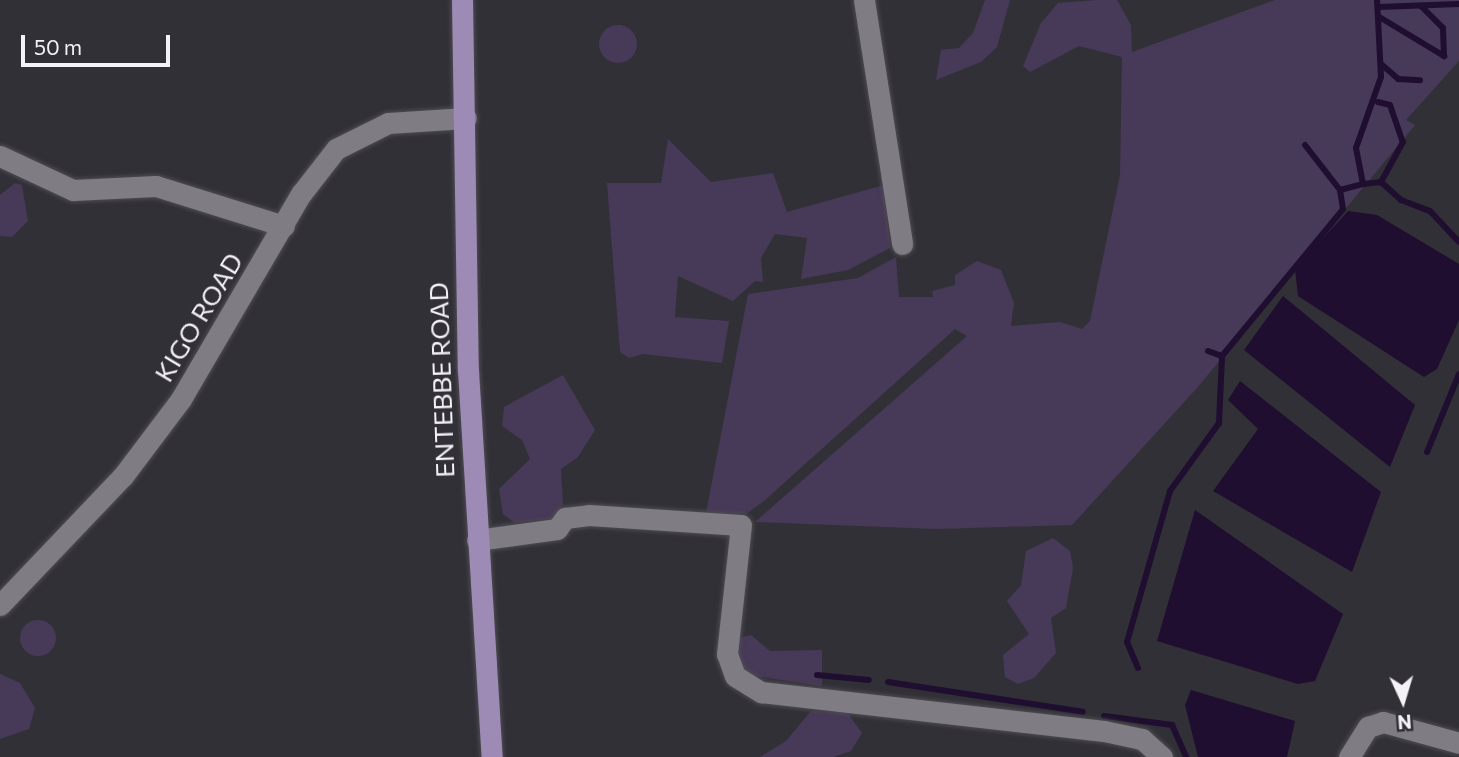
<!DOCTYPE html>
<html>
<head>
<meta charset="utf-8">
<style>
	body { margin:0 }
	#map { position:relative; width:1459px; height:757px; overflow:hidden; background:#323037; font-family:Commissioner,sans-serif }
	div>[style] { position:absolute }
	.green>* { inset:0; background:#473958 }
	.round { border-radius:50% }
	.water>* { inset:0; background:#1f0e2f }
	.stream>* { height:6px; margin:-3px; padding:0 3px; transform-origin:3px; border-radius:3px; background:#1f0e2f }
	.roads { filter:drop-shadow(0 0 2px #4e4c52) drop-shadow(0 0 2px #4e4c52) }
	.street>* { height:21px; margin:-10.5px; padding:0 10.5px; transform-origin:10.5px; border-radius:10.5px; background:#7f7c84 }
	.secondary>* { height:21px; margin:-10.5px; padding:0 10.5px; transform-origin:10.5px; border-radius:10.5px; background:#7f7c84 }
	.primary>* { height:21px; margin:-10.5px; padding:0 10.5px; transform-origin:10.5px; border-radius:10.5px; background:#9d8bb5 }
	span { translate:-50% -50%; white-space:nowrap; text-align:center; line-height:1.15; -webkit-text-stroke:6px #323037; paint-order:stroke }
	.street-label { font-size:26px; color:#f4f2f7 }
	.north { position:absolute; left:1368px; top:666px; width:70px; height:70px; -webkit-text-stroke:5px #323037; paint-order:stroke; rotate:176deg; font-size:19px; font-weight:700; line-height:28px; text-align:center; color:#f4f2f7 }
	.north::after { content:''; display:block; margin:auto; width:24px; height:32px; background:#f4f2f7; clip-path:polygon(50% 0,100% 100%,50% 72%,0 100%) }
	.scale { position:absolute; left:21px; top:35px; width:149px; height:32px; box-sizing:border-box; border:4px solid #f4f2f7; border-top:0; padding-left:9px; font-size:21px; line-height:24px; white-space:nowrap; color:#f4f2f7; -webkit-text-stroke:5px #323037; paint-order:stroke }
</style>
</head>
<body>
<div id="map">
	<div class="green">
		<div style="clip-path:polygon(985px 0,1010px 0,997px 47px,981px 62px,936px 80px,941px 50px,959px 48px,973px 33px)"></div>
		<div style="clip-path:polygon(1097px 0,1117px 0,1131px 25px,1132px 52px,1275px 0,1459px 0,1459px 61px,1406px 120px,1415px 125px,1197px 388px,1072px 525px,938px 529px,755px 522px,967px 336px,955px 329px,764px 501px,746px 514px,706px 513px,748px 294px,858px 278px,896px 257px,899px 297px,933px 297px,932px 291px,955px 285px,955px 275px,977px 261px,1001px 270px,1014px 303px,1011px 326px,1060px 322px,1082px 329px,1090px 321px,1120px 175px,1122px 57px,1079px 46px,1030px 72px,1023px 66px,1041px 23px,1058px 3px)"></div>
		<div class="round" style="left:599px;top:25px;width:38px;height:38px"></div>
		<div style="clip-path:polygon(668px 139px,711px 182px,773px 173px,787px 212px,884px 185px,890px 248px,848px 270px,801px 279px,807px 238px,775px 234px,761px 258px,763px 282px,755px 281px,733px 301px,678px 276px,675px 317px,729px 321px,722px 363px,643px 354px,629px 358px,620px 352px,607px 183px,661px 183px)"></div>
		<div style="clip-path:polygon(15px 183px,22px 185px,28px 221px,12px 237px,0 236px,0 195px)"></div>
		<div style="clip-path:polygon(563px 375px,595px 430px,578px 457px,561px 469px,563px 504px,557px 518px,515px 523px,503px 514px,499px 489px,530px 459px,522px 440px,502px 426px,504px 407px)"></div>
		<div style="clip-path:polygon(1053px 538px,1070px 551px,1073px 568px,1066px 608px,1051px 618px,1056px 653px,1034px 678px,1018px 684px,1005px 677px,1003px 655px,1029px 634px,1007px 601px,1021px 585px,1026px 551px)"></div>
		<div class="round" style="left:20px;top:620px;width:36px;height:36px"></div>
		<div style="clip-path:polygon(751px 635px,770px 651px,822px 650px,822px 686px,748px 675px,737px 659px,739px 638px)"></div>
		<div style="clip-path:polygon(0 674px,20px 683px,35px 708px,29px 729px,0 739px)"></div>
		<div style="clip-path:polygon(811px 711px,847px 712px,862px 733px,851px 751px,833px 757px,760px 757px,786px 741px)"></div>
	</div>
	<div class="water">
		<div style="clip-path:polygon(1348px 211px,1377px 215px,1459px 264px,1459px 320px,1437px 369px,1424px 377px,1298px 296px,1295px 269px)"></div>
		<div style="clip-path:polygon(1283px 296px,1415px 405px,1390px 467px,1244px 350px)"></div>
		<div style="clip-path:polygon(1240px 381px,1381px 492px,1352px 572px,1213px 491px,1258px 429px,1228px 400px)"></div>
		<div style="clip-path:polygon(1195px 510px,1343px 614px,1315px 681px,1298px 684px,1157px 641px)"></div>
		<div style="clip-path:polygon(1191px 690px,1295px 721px,1287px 757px,1198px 757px,1185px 705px)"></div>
	</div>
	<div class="stream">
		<div style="left:1377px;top:0;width:77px;rotate:87deg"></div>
		<div style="left:1381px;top:77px;width:75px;rotate:109.4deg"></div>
		<div style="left:1356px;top:148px;width:37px;rotate:79deg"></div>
		<div style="left:1363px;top:184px;width:18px;rotate:-6deg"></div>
		<div style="left:1381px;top:182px;width:27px;rotate:42deg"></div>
		<div style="left:1401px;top:200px;width:31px;rotate:21deg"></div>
		<div style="left:1430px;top:211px;width:42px;rotate:46.9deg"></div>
		<div style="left:1421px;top:6px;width:31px;rotate:45deg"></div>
		<div style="left:1443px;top:28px;width:28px;rotate:88deg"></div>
		<div style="left:1379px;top:7px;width:80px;rotate:-2.1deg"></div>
		<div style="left:1381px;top:18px;width:74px;rotate:31.1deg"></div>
		<div style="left:1381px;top:64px;width:23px;rotate:41deg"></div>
		<div style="left:1398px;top:79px;width:22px;rotate:3deg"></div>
		<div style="left:1378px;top:102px;width:12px;rotate:14deg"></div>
		<div style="left:1390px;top:105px;width:39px;rotate:71deg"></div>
		<div style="left:1403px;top:142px;width:46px;rotate:118.8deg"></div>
		<div style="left:1305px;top:145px;width:57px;rotate:52.1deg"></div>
		<div style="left:1208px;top:351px;width:15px;rotate:20deg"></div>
		<div style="left:1222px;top:356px;width:190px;rotate:-50.5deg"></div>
		<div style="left:1343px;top:209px;width:19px;rotate:-99deg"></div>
		<div style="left:1340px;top:190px;width:24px;rotate:-15deg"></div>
		<div style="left:1427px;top:452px;width:84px;rotate:-67.7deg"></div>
		<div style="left:1138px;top:668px;width:28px;rotate:-113deg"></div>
		<div style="left:1127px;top:642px;width:157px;rotate:-74.1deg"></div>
		<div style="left:1170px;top:491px;width:84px;rotate:-54.2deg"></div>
		<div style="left:1219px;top:423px;width:67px;rotate:-87.4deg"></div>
		<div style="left:817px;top:675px;width:52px;rotate:5.5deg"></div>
		<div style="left:888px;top:682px;width:197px;rotate:8.7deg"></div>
		<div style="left:1104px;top:716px;width:69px;rotate:7.5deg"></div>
		<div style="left:1172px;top:725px;width:35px;rotate:66deg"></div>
	</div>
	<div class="roads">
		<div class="street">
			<div style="left:864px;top:0;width:247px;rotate:81.1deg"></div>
			<div style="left:0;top:156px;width:81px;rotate:25deg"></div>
			<div style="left:73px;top:190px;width:83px;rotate:-2.8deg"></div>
			<div style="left:156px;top:186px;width:134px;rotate:17.4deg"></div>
			<div style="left:477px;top:540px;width:81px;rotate:-7.8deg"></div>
			<div style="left:557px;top:529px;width:14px;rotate:-54deg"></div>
			<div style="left:565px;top:518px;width:24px;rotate:-7deg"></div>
			<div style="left:589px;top:515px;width:152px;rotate:3.8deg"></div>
			<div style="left:741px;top:525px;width:130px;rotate:96.2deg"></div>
			<div style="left:727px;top:654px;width:23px;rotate:70deg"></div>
			<div style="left:735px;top:676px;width:31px;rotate:32deg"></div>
			<div style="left:761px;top:692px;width:345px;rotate:6.5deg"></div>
			<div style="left:1104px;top:731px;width:39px;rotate:12deg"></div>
			<div style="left:1142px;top:739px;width:27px;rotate:42deg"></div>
			<div style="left:1349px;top:757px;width:36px;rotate:-58deg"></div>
			<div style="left:1368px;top:727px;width:16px;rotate:-18deg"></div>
			<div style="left:1383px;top:722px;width:79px;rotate:15.4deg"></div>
		</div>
		<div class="secondary">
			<div style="left:0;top:605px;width:178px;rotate:-46.4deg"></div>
			<div style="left:123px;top:476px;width:96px;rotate:-53deg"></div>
			<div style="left:181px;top:399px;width:238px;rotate:-59.7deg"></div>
			<div style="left:301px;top:194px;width:57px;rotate:-52.1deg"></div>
			<div style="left:336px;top:149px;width:58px;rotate:-26.6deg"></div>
			<div style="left:388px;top:123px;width:78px;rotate:-3.7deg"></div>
		</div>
		<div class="primary">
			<div style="left:462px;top:0;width:370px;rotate:89.1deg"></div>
			<div style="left:468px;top:370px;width:388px;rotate:86.5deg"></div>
		</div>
	</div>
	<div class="street-label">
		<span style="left:198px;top:317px;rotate:-59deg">KIGO ROAD</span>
		<span style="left:441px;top:380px;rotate:-92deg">ENTEBBE ROAD</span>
	</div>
	<div class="north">N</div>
	<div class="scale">50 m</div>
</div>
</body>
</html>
